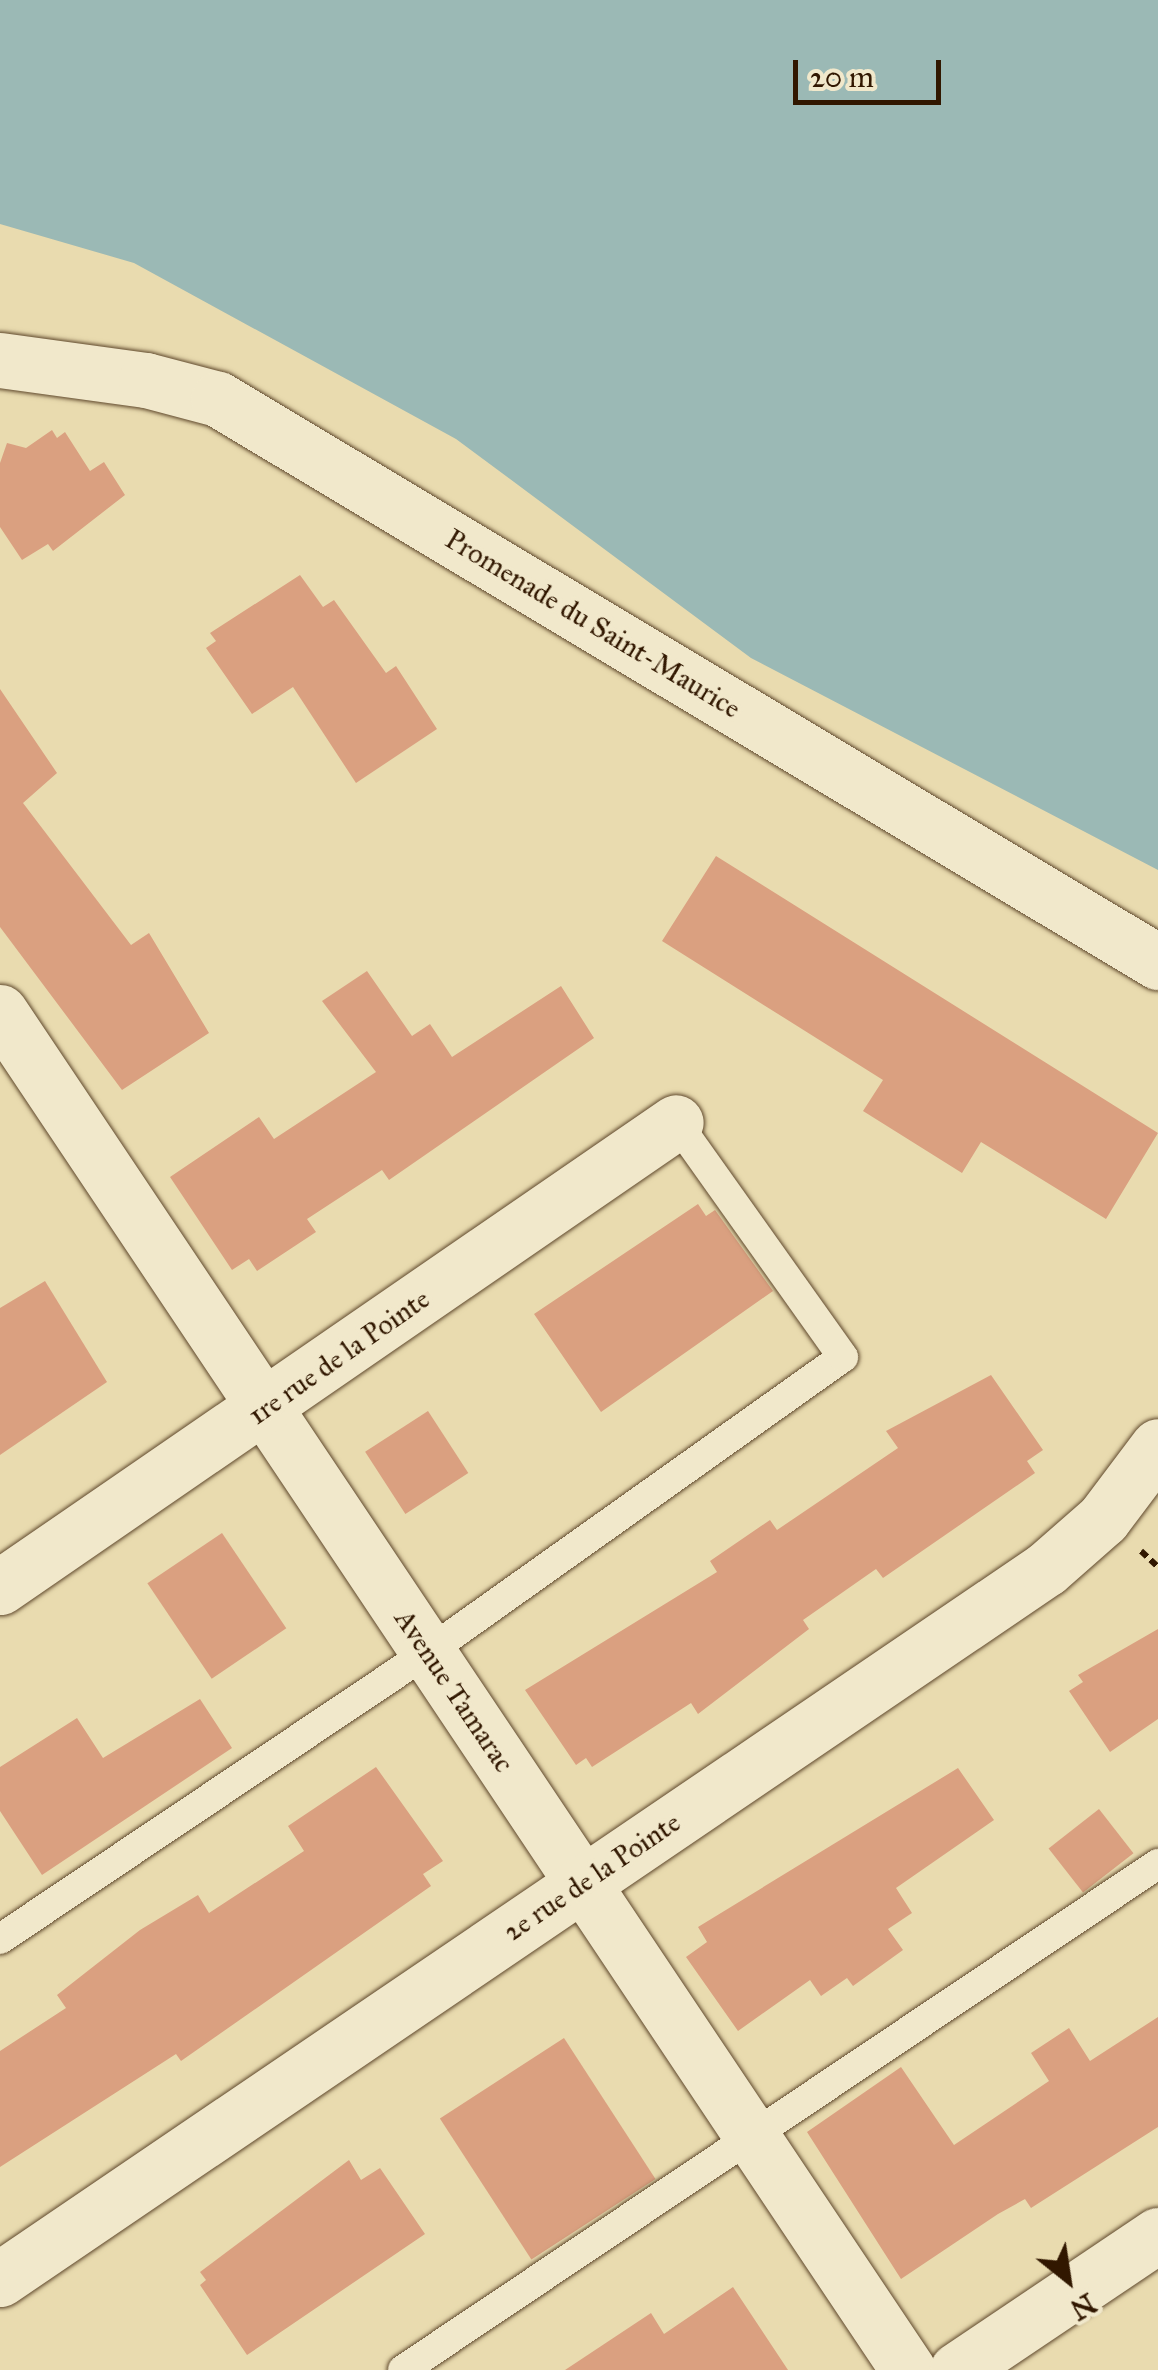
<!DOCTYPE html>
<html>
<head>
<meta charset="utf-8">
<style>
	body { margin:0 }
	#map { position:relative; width:1158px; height:2370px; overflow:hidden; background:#e9dbaf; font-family:"IM FELL Great Primer",serif }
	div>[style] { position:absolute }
	.water>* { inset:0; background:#9bb9b5 }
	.building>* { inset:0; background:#daa080; transform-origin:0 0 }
	.path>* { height:6px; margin-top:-3px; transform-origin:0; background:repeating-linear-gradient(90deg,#311700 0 8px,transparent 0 13px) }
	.roads { filter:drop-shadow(0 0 2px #5f482c) drop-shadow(0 0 2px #5f482c) }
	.service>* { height:30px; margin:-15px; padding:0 15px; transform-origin:15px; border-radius:15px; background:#f1e8cb }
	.minor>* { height:55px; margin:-27.5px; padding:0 27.5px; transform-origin:27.5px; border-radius:27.5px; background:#f1e8cb }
	.tertiary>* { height:55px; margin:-27.5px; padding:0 27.5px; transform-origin:27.5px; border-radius:27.5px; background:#f1e8cb }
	span { translate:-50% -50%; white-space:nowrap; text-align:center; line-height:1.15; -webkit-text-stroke:8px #f1e8cb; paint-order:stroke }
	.street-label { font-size:28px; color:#311700 }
	.north { position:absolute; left:1018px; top:2230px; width:100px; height:100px; -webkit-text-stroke:8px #f1e8cb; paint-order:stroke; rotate:150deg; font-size:28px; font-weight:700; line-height:40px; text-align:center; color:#311700 }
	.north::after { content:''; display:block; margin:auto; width:35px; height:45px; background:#311700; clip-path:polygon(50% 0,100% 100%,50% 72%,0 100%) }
	.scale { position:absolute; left:793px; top:60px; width:148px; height:45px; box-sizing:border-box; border:5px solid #311700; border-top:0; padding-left:12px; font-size:30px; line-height:35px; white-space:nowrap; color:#311700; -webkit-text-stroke:8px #f1e8cb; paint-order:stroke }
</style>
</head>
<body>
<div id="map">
	<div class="water">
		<div style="clip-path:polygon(0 0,1158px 0,1158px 870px,751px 658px,456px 439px,134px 263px,0 224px)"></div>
	</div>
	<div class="building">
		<div style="clip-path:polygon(52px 430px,57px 438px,65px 432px,90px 471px,104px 462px,125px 495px,53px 551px,48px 544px,22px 560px,0 527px,0 463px,7px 443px,26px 448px)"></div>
		<div style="clip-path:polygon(300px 575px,323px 607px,334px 600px,386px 673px,396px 666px,437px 729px,356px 783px,293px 687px,252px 714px,206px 648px,216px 641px,210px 633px)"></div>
		<div style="clip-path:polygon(0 689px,57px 773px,23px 803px,131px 945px,149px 933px,209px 1033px,122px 1090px,0 927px)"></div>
		<div style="clip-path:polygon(716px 856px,1158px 1133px,1106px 1219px,981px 1142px,962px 1173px,863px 1111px,883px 1080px,662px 941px)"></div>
		<div style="clip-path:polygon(367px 971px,412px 1036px,430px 1024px,452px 1057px,561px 986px,594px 1038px,389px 1180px,382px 1170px,307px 1219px,316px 1232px,257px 1271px,249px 1259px,232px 1270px,170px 1177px,259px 1117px,274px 1139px,376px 1072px,322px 1001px)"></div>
		<div style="clip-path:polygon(698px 1204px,706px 1216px,715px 1210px,773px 1291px,601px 1412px,534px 1314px)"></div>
		<div style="clip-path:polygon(45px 1281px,107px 1382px,0 1455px,0 1308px)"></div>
		<div style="clip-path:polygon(991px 1375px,1043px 1450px,1027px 1461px,1035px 1473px,883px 1578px,876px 1569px,803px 1620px,809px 1629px,698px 1714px,691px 1703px,592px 1767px,586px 1758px,576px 1765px,525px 1690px,717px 1572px,710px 1561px,770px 1520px,777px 1530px,898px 1448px,886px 1431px)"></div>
		<div style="left:428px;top:1411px;width:74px;height:75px;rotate:57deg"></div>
		<div style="left:222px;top:1533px;width:115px;height:90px;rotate:56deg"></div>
		<div style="clip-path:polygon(1158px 1629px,1158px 1719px,1110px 1752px,1069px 1691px,1083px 1682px,1078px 1675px)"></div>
		<div style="clip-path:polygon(200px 1699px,232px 1748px,42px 1875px,0 1811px,0 1767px,77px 1718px,103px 1758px)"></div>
		<div style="clip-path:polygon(376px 1767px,443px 1861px,423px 1874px,431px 1886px,181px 2061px,176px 2054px,0 2167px,0 2051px,66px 2008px,57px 1995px,140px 1930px,198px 1895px,209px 1913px,304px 1851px,288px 1826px)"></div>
		<div style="clip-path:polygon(958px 1768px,994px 1820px,896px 1888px,912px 1913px,888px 1929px,903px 1950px,853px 1986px,847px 1978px,821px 1996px,810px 1980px,738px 2031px,686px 1957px,707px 1942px,698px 1927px)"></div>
		<div style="left:1099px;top:1809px;width:56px;height:64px;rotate:52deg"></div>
		<div style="clip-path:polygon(1158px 2017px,1158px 2127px,1031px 2208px,1025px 2199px,998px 2214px,901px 2279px,807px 2132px,901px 2067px,954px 2145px,1049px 2081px,1031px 2053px,1069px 2028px,1090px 2061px)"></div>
		<div style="left:564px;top:2038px;width:168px;height:148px;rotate:57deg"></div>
		<div style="clip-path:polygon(349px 2160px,361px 2180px,380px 2168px,425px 2234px,247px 2355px,200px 2285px,206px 2280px,200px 2272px)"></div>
		<div style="clip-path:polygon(733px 2287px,788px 2370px,565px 2370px,651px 2313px,664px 2334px)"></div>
	</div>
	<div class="path">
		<div style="left:1141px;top:1551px;width:23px;rotate:43deg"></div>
	</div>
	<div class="roads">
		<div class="service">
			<div style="left:0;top:1939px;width:515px;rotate:-33.84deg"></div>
			<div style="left:428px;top:1652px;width:509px;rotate:-35.41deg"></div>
			<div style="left:843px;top:1357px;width:288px;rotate:-125.4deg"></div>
			<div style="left:403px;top:2370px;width:909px;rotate:-33.83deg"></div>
		</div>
		<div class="minor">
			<div style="left:0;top:360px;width:147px;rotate:7.8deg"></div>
			<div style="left:146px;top:380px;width:74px;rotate:14.8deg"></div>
			<div style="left:218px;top:399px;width:1096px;rotate:30.92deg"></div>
			<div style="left:0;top:1012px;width:1634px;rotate:56.23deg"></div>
			<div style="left:0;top:1587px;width:820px;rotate:-34.52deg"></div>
			<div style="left:0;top:2279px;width:1264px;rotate:-34.17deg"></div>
			<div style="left:1046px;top:1569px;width:76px;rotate:-41.3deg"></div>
			<div style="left:1103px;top:1519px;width:91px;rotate:-53deg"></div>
		</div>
		<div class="tertiary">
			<div style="left:957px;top:2370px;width:242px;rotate:-33.9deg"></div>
		</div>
	</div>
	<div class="street-label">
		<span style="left:593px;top:624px;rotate:31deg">Promenade du Saint-Maurice</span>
		<span style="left:339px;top:1357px;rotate:-35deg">1re rue de la Pointe</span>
		<span style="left:454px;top:1691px;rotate:56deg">Avenue Tamarac</span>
		<span style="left:592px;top:1877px;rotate:-34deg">2e rue de la Pointe</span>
	</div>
	<div class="north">N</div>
	<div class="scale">20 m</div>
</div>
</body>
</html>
